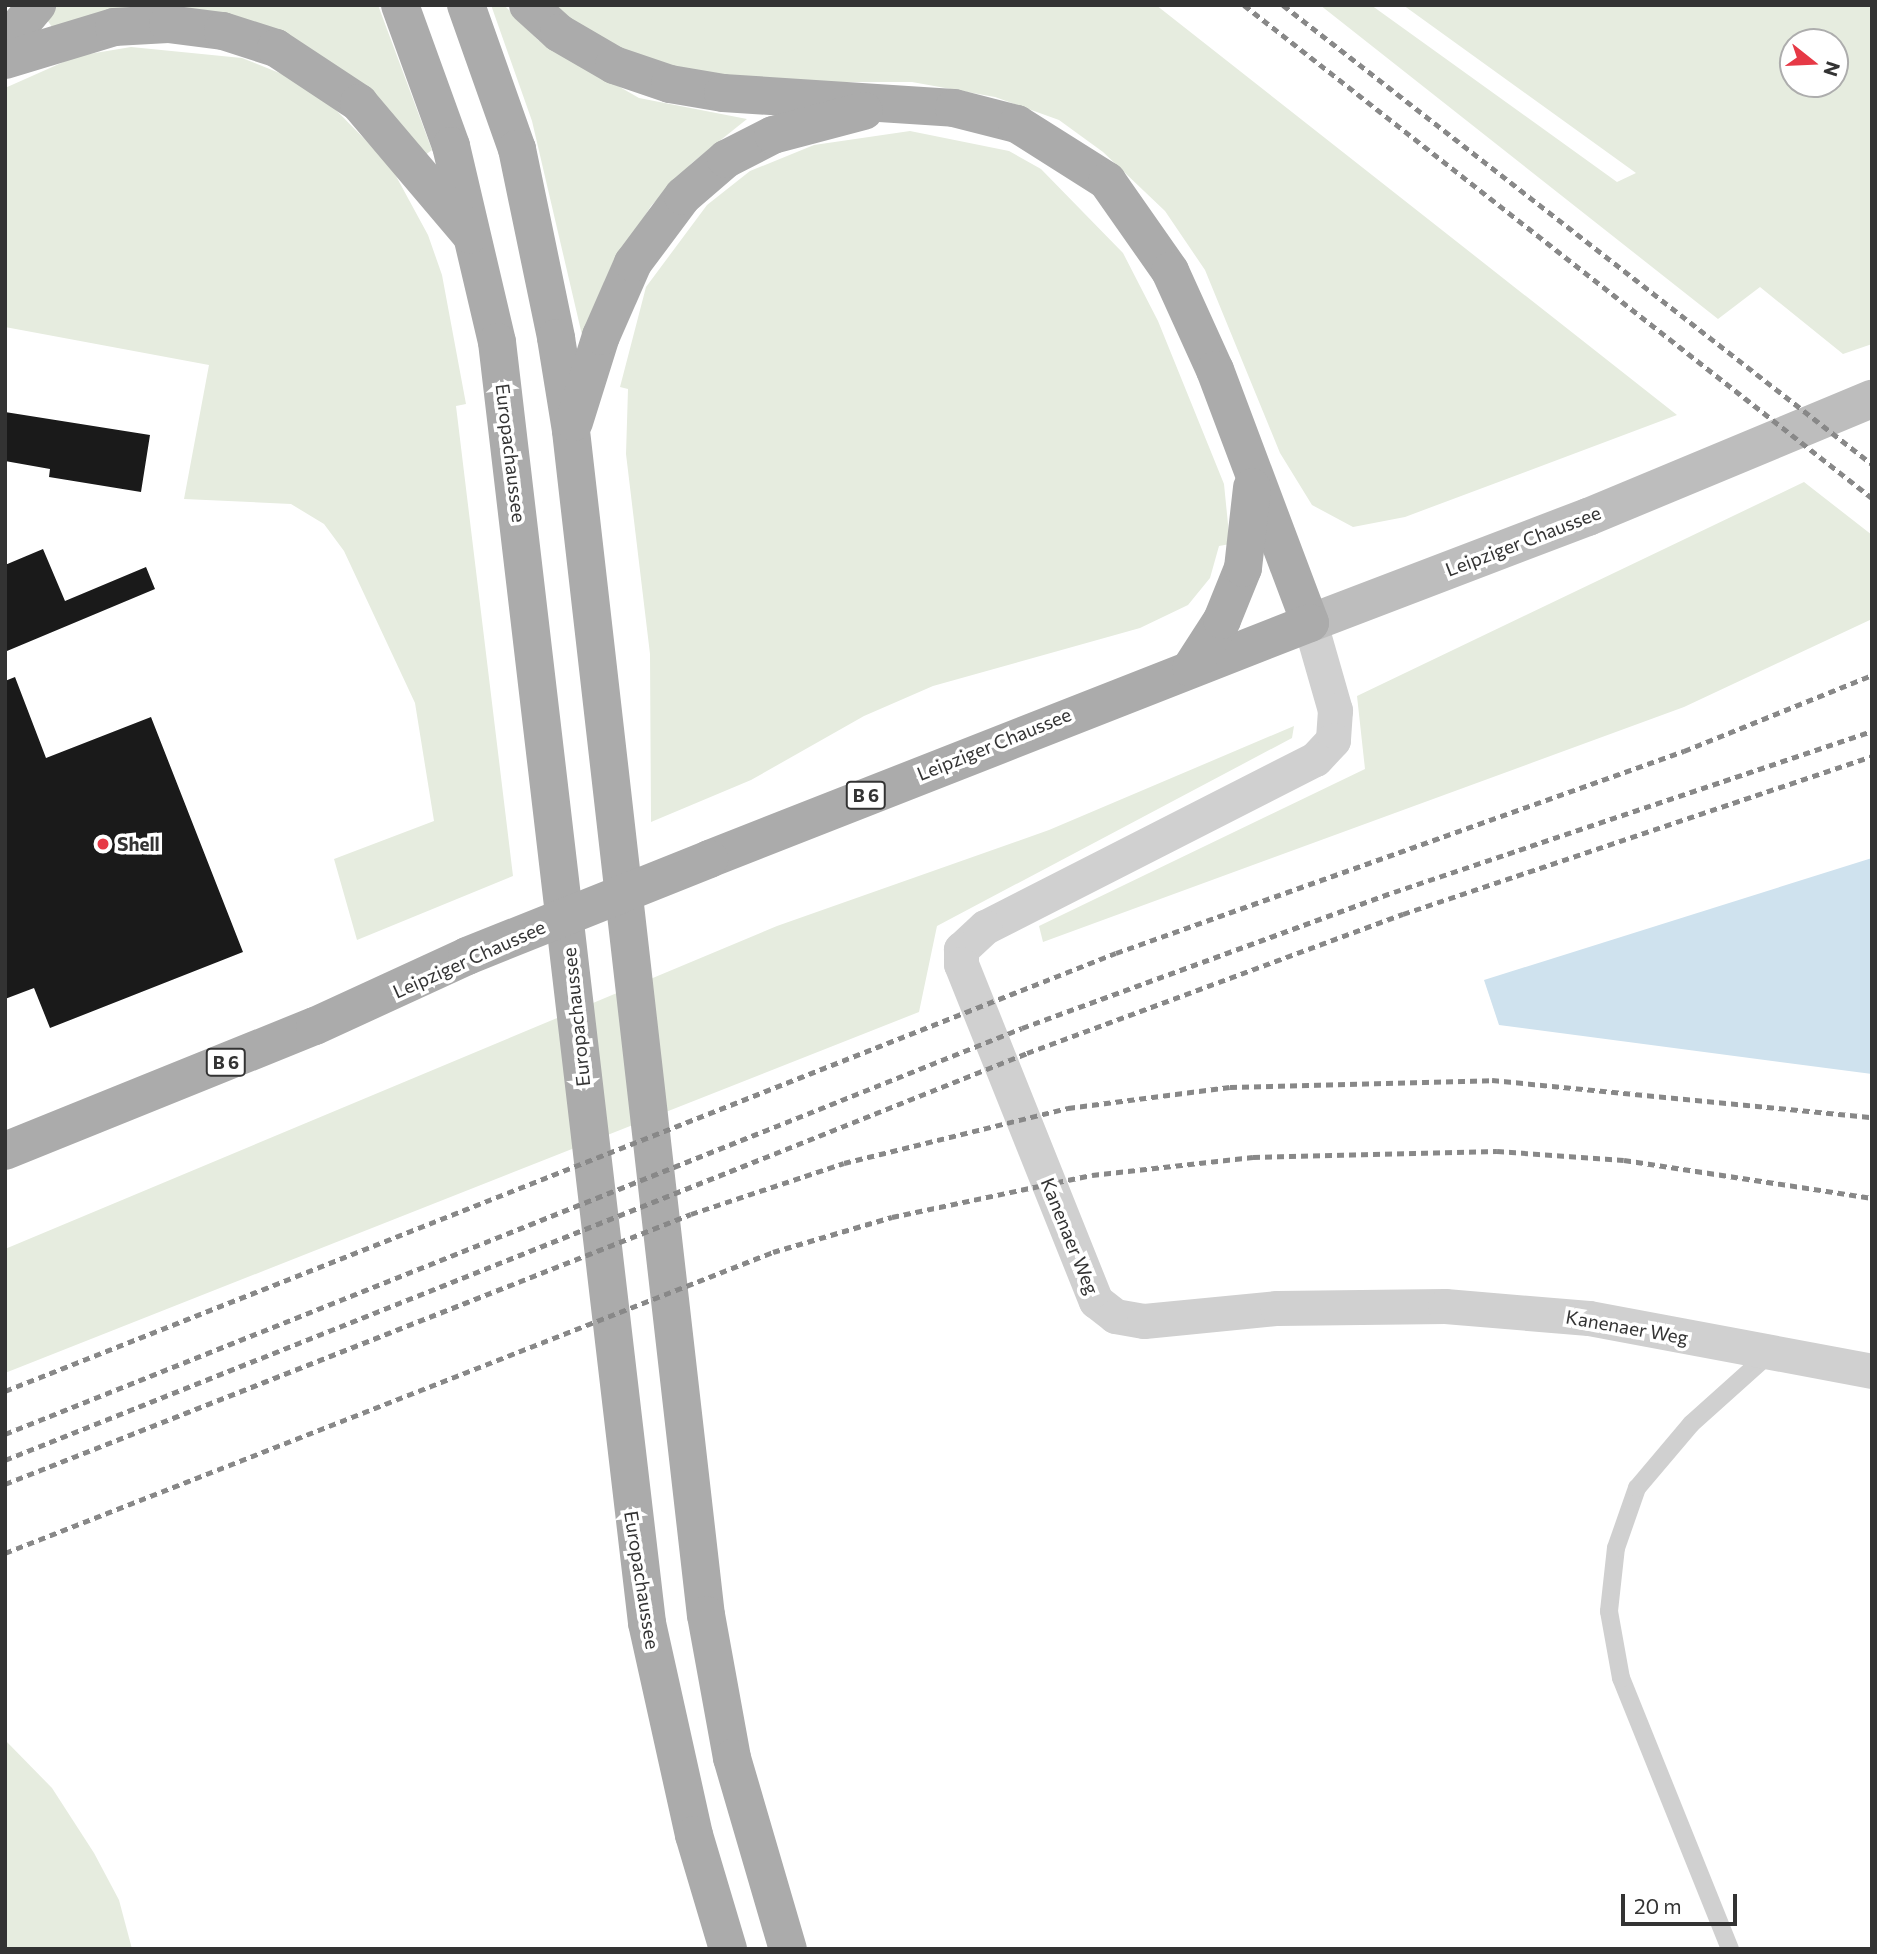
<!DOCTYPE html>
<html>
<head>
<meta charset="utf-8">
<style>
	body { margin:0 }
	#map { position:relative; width:1877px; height:1954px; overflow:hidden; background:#fff; font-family:Commissioner,sans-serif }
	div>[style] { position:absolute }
	.green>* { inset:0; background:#e6ecdf }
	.water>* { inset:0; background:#cfe2ee }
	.building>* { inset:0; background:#1a1a1a }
	.lane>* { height:18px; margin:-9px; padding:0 9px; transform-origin:9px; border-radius:9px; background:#d0d0d0 }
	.street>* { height:35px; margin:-17.5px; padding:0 17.5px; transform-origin:17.5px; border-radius:17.5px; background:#d0d0d0 }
	.secondary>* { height:38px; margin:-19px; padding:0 19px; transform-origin:19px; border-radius:19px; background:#bdbdbd }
	.primary>* { height:38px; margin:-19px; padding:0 19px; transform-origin:19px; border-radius:19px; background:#ababab }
	.rail>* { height:5px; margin-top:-2.5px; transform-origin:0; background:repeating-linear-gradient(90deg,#888 0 7px,transparent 0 12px) }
	.primary-bridge>* { height:38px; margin:-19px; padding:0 19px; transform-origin:19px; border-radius:19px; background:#ababab }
	.dots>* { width:19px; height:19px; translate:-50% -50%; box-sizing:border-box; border:4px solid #fff; border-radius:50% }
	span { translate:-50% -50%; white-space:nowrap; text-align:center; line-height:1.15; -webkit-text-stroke:7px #fff; paint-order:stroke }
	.shield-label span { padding:2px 5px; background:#fff; border:2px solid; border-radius:5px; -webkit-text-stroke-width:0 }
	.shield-label { font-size:18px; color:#333; font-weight:700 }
	.street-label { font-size:19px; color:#333 }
	.poi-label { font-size:19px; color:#333; font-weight:700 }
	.left { translate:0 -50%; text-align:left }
	.frame { position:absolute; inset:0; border:7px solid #333; pointer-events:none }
	.north { position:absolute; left:1779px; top:28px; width:70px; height:70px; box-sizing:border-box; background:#fff; border:2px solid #adadad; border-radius:50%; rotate:108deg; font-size:19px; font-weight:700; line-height:28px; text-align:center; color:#333 }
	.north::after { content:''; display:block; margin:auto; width:24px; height:32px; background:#e63946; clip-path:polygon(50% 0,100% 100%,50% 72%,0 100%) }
	.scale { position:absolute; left:1621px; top:1894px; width:116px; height:32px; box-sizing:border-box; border:4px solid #333; border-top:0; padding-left:9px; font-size:21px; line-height:24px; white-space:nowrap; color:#333; -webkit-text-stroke:5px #fff; paint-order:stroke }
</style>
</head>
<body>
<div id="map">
	<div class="green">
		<div style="clip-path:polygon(56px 5px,378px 5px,432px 150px,421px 158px,309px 52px,52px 27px,45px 17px)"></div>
		<div style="clip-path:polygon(491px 5px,504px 5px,538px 40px,639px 98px,747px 119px,692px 163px,651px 206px,618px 259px,582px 335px,532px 121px)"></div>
		<div style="clip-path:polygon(547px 5px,1156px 5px,1677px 415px,1405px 517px,1353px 527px,1312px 505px,1280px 453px,1205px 270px,1165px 211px,1103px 152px,1059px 120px,995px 97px,912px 82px,763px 82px,669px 70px,611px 47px)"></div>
		<div style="clip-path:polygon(evenodd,1320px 5px,1371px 5px,1617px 182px,1636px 173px,1403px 5px,1872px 5px,1872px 344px,1843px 354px,1760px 287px,1718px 319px,1320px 5px,1793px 42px,1835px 42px,1835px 84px,1793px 84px,1793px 42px)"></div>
		<div style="clip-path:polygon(131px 47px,242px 58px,287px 76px,333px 107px,390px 165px,428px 235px,442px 275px,466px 404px,456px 406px,513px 876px,357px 940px,334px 859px,434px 821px,415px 703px,344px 551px,324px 524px,291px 504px,184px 499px,209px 365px,5px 327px,5px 88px,77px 56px)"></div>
		<div style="clip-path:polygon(910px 131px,1009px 151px,1041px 169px,1123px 253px,1158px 321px,1224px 484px,1230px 544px,1219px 546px,1210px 578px,1188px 605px,1140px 628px,933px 686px,864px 716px,751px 780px,651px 822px,650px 654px,626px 454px,628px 389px,620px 387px,646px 287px,707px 205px,750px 171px,814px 145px)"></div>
		<div style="clip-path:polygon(1804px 482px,1872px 535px,1872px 619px,1684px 707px,1043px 942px,1039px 926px,1365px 769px,1357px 696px)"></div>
		<div style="clip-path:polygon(1294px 726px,1292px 738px,937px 926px,919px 1012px,5px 1373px,5px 1249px,777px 926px,1049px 830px)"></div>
		<div style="clip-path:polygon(5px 1740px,52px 1788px,94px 1853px,119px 1900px,132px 1949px,5px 1949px)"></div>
	</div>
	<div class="water">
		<div style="clip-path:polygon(1872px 858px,1872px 1074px,1499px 1025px,1484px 980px)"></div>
	</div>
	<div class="building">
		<div style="clip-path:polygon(5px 412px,150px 435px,141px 492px,49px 477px,50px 469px,5px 461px)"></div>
		<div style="clip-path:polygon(43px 549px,65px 601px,146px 567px,155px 589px,7px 651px,5px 565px)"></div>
		<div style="clip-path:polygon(15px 677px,46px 758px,151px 717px,243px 952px,50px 1028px,34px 988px,5px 999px,5px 681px)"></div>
	</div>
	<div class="lane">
		<div style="left:1730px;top:1949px;width:292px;rotate:-111.9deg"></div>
		<div style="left:1621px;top:1678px;width:68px;rotate:-100.2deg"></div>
		<div style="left:1609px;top:1611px;width:63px;rotate:-83.7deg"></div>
		<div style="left:1616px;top:1548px;width:64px;rotate:-70.7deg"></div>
		<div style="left:1637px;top:1488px;width:84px;rotate:-49.8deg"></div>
		<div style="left:1691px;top:1424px;width:106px;rotate:-41.9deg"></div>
	</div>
	<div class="street">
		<div style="left:1310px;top:623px;width:91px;rotate:74deg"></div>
		<div style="left:1335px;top:710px;width:30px;rotate:94deg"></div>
		<div style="left:1333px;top:740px;width:26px;rotate:133deg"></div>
		<div style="left:1315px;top:759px;width:370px;rotate:153deg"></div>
		<div style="left:985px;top:927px;width:33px;rotate:137deg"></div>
		<div style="left:961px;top:949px;width:15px;rotate:90deg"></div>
		<div style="left:961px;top:964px;width:363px;rotate:68.2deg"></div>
		<div style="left:1096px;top:1301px;width:24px;rotate:38deg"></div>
		<div style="left:1115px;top:1316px;width:29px;rotate:10deg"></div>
		<div style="left:1144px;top:1321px;width:134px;rotate:-5.6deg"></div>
		<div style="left:1277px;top:1308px;width:168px;rotate:-0.7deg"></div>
		<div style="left:1445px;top:1306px;width:144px;rotate:4.8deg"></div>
		<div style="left:1589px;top:1318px;width:288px;rotate:10.6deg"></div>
	</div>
	<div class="secondary">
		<div style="left:1310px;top:623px;width:298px;rotate:-20.9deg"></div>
		<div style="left:1588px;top:517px;width:308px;rotate:-22.6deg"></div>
	</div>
	<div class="primary">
		<div style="left:400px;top:5px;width:150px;rotate:70.1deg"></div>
		<div style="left:451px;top:146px;width:201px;rotate:76.8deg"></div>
		<div style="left:497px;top:342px;width:1290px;rotate:83.32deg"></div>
		<div style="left:647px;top:1623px;width:217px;rotate:77.5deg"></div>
		<div style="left:694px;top:1835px;width:119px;rotate:73.4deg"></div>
		<div style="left:466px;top:5px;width:153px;rotate:70.5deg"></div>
		<div style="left:517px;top:149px;width:193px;rotate:78.3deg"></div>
		<div style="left:556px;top:338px;width:94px;rotate:80.8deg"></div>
		<div style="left:571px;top:431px;width:1192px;rotate:83.5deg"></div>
		<div style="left:706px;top:1615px;width:145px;rotate:79.7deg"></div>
		<div style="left:732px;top:1758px;width:199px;rotate:73.7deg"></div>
		<div style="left:528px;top:5px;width:42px;rotate:42.1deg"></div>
		<div style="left:559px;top:33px;width:64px;rotate:30.2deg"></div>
		<div style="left:614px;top:65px;width:59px;rotate:18.7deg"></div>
		<div style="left:670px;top:84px;width:54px;rotate:9.6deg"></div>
		<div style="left:723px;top:93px;width:231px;rotate:3.7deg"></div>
		<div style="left:954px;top:108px;width:65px;rotate:14.3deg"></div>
		<div style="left:1017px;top:124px;width:107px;rotate:32.3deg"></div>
		<div style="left:1107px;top:181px;width:110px;rotate:55deg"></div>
		<div style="left:1170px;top:271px;width:109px;rotate:65.6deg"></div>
		<div style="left:1215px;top:370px;width:270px;rotate:69.4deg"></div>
		<div style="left:1310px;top:623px;width:646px;rotate:158.56deg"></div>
		<div style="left:5px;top:43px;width:50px;rotate:-49.9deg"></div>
		<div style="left:5px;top:60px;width:114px;rotate:-16.8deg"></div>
		<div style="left:114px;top:27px;width:54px;rotate:-3.2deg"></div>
		<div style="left:168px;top:24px;width:55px;rotate:7.3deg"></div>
		<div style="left:223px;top:31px;width:56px;rotate:17.8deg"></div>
		<div style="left:276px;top:48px;width:100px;rotate:33.5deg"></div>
		<div style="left:359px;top:103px;width:172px;rotate:49.7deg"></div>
		<div style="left:574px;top:422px;width:90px;rotate:-72.6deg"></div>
		<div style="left:601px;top:336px;width:80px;rotate:-66.3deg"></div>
		<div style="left:633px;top:263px;width:84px;rotate:-53.3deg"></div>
		<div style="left:683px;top:196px;width:57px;rotate:-40.7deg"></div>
		<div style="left:726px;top:159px;width:53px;rotate:-27.1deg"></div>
		<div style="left:773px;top:135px;width:94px;rotate:-14.8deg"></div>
		<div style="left:1191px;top:668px;width:57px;rotate:-57.1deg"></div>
		<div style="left:1222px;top:620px;width:56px;rotate:-68deg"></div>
		<div style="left:1243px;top:568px;width:81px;rotate:-83.6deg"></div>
		<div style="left:5px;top:1151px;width:334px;rotate:-22deg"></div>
		<div style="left:315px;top:1026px;width:167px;rotate:-24.7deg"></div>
	</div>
	<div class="rail">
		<div style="left:1244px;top:5px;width:798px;rotate:38.13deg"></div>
		<div style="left:1283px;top:5px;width:747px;rotate:37.93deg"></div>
		<div style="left:5px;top:1391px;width:1194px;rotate:-21.52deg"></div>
		<div style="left:1116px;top:953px;width:603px;rotate:-19.58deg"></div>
		<div style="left:1684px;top:751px;width:203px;rotate:-22deg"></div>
		<div style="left:5px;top:1434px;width:1095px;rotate:-21.76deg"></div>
		<div style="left:1022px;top:1028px;width:396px;rotate:-20.1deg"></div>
		<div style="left:1394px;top:892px;width:504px;rotate:-18.61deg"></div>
		<div style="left:5px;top:1460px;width:1100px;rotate:-21.71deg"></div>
		<div style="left:1027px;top:1053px;width:401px;rotate:-20.3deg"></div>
		<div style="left:1403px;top:914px;width:495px;rotate:-18.6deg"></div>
		<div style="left:5px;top:1484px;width:737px;rotate:-21.48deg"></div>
		<div style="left:691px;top:1214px;width:161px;rotate:-18.4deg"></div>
		<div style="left:844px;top:1163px;width:231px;rotate:-13.8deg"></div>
		<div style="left:1068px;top:1108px;width:163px;rotate:-7.4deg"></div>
		<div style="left:1230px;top:1087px;width:262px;rotate:-1.5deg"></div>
		<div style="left:1492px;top:1080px;width:382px;rotate:5.6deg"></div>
		<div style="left:5px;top:1553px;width:825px;rotate:-21.4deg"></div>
		<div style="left:773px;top:1252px;width:124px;rotate:-16.4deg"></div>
		<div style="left:892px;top:1217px;width:204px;rotate:-11.9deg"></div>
		<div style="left:1092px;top:1175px;width:162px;rotate:-6.4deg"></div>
		<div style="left:1253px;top:1157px;width:244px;rotate:-1.4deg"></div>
		<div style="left:1497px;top:1151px;width:127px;rotate:4.1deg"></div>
		<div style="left:1624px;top:1160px;width:251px;rotate:8.7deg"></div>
	</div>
	<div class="primary-bridge">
		<div style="left:467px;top:956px;width:261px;rotate:-21.8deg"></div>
	</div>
	<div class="dots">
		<div style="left:103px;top:844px;background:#e63946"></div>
	</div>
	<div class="shield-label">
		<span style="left:866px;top:795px">B 6</span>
		<span style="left:226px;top:1062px">B 6</span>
	</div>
	<div class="street-label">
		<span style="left:511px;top:453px;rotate:83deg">Europachaussee</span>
		<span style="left:1523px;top:541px;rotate:-21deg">Leipziger Chaussee</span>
		<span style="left:994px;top:744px;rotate:-22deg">Leipziger Chaussee</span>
		<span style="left:469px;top:959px;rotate:-24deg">Leipziger Chaussee</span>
		<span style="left:576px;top:1017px;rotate:-96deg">Europachaussee</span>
		<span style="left:1070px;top:1236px;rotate:68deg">Kanenaer Weg</span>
		<span style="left:1627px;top:1327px;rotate:10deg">Kanenaer Weg</span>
		<span style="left:642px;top:1580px;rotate:81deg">Europachaussee</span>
	</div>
	<div class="poi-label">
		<span class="left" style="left:117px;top:844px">Shell</span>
	</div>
	<div class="frame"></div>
	<div class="north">N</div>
	<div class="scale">20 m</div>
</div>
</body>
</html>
